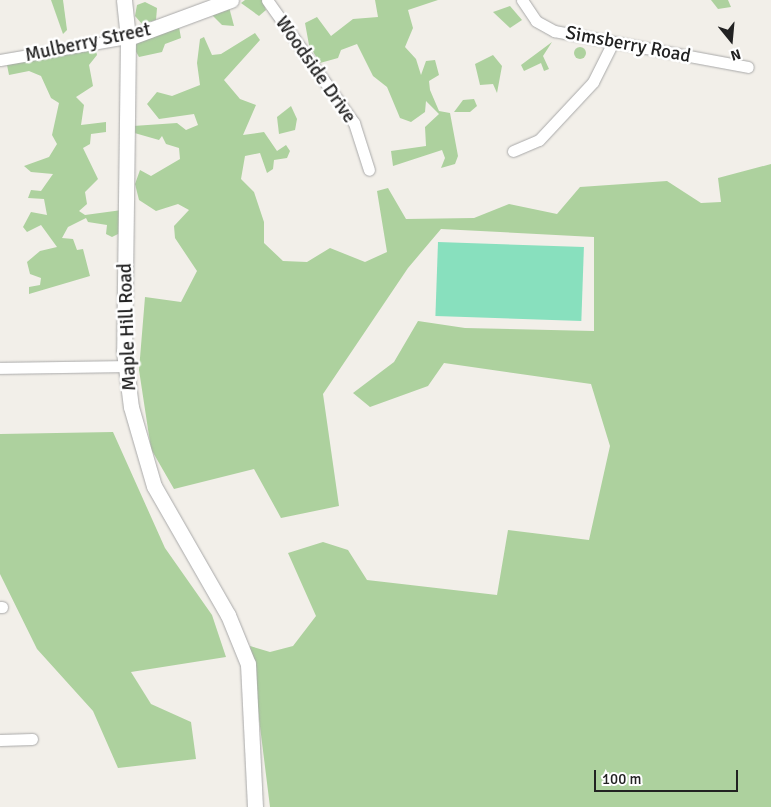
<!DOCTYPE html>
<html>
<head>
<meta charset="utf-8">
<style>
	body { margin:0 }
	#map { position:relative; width:771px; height:807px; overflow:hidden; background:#f2efe9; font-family:Signika,sans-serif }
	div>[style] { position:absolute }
	.forest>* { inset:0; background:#add19e }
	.round { border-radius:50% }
	.pitch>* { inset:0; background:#88e0be; transform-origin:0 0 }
	.roads { filter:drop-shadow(0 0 1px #a9a9a9) drop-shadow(0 0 1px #a9a9a9) }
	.minor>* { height:11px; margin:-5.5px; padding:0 5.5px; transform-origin:5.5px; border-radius:5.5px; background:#fff }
	.tertiary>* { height:15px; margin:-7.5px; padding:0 7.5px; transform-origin:7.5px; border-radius:7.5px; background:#fff }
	span { translate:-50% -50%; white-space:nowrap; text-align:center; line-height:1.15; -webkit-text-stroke:5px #fff; paint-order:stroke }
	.street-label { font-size:19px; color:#222 }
	.north { position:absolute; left:706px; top:15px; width:50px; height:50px; -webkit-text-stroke:4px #fff; paint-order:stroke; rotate:163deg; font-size:14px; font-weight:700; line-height:20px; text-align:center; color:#222 }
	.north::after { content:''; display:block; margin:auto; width:18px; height:22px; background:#222; clip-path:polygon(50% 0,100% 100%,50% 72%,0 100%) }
	.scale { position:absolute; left:594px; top:770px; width:144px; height:22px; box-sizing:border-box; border:2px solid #222; border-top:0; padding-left:6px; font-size:15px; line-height:18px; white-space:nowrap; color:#222; -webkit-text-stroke:4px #fff; paint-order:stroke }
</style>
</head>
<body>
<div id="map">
	<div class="forest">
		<div style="clip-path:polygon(51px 0,63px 0,67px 30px,63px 34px)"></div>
		<div style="clip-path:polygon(245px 0,262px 0,266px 10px,259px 16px,241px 3px)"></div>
		<div style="clip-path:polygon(375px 0,438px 0,408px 10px,413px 28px,405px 47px,416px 59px,421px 75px,426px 61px,435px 60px,439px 75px,429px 81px,430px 90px,439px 111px,450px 113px,458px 156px,455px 164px,441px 168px,445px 158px,442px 150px,393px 166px,391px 151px,426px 146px,425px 127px,439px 114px,426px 101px,425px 112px,411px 122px,400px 118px,387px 87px,373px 76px,357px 44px,341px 50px,338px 58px,320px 63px,309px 45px,305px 23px,317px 17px,331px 36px,353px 19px,378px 17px)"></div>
		<div style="clip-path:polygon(711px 0,728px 0,731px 7px,718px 9px)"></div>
		<div style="clip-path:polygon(145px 2px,157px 8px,156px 20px,142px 24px,135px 16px,137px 5px)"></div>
		<div style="clip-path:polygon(510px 6px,522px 20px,510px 28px,493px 12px)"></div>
		<div style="clip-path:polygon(229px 7px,234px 26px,222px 25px,210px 13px)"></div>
		<div style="clip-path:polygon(179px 27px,181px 38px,165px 44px,162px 52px,139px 57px,134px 48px,140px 39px)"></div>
		<div style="clip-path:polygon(255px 33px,260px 40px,224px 80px,240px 99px,256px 105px,243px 135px,264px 132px,277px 151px,286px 145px,290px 151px,287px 158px,274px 160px,273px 169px,267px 173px,260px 153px,245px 156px,241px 179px,254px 192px,264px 222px,264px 243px,283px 261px,307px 262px,330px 248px,365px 262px,387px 252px,377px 191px,388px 188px,406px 219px,474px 218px,509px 204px,557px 214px,580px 187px,667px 181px,701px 203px,721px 202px,718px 178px,771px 164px,771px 807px,270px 807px,250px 646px,270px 652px,293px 646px,316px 616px,288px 553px,323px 542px,348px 550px,367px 580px,497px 595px,508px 530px,589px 540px,610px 446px,591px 384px,444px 363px,428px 386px,370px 407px,353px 393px,394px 362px,418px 321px,465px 328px,594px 331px,594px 237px,441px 229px,408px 268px,323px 394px,339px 506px,281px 518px,254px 469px,174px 489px,151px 449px,139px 370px,145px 297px,181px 302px,197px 271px,175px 238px,174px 226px,189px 210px,178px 204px,156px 211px,139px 200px,135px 184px,140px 170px,151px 176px,180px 159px,179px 148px,166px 144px,162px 136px,159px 140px,131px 132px,133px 126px,177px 123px,186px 130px,198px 125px,194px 114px,159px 119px,147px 104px,157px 92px,172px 96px,200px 85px,197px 63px,200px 39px,204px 37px,212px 55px,221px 54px)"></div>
		<div style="clip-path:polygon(552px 42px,543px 56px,549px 69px,544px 71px,541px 63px,524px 71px,521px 65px)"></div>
		<div class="round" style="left:574px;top:47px;width:12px;height:12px"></div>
		<div style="clip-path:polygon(95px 47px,97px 55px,89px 65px,93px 86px,76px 97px,84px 105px,81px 125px,106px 122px,106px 132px,91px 134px,90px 144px,83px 148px,98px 179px,85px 192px,87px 204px,79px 211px,85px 215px,122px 210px,122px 232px,112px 237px,106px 234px,107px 225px,88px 222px,86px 218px,68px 227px,62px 238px,73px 239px,77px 250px,83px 249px,90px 276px,29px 294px,29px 287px,40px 285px,41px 278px,30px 274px,27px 262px,40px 251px,57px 247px,41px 225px,27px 232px,23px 227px,31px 212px,47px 215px,44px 199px,28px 198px,31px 190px,41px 191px,53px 174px,31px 172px,24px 166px,49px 157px,57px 144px,52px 135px,59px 103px,51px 98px,41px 76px,29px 71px,9px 75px,7px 65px)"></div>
		<div style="clip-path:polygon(493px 55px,502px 66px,497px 93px,493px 84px,480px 85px,475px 64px)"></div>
		<div style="clip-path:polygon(474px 99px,477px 106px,470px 112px,454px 112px,463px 100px)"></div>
		<div style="clip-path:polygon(291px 106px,297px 119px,295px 130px,279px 134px,277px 117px)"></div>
		<div style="clip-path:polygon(113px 432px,165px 548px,212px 615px,226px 657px,131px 672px,151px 704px,191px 722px,196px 759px,118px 768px,93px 711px,37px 649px,0 574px,0 434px)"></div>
	</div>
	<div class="pitch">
		<div style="left:438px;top:242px;width:146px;height:74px;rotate:2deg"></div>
	</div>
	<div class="roads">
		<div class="minor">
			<div style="left:267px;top:0;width:151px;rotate:54.7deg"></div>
			<div style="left:354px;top:123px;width:49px;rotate:72.3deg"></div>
			<div style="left:522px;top:0;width:25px;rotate:56deg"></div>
			<div style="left:536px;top:21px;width:21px;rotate:29deg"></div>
			<div style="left:554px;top:31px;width:197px;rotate:10.5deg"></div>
			<div style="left:0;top:60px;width:130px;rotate:-9.8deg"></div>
			<div style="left:513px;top:151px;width:28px;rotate:-23deg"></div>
			<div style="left:539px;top:140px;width:79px;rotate:-47deg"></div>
			<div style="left:593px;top:82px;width:42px;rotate:-63.4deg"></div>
			<div style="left:0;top:368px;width:125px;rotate:-0.9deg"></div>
			<div style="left:0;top:607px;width:2px"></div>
			<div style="left:0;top:740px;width:32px;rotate:-2deg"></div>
		</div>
		<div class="tertiary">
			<div style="left:124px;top:0;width:38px;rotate:84deg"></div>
			<div style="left:128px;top:38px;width:313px;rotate:90.7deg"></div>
			<div style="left:124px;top:351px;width:56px;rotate:82.9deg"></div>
			<div style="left:131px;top:407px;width:82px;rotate:73.8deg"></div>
			<div style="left:154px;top:486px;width:149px;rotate:60.2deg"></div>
			<div style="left:228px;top:615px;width:53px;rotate:67.8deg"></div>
			<div style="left:248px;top:664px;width:143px;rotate:87.2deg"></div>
			<div style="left:128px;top:38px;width:110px;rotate:-20.3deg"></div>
		</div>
	</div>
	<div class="street-label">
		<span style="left:88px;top:43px;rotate:-12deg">Mulberry Street</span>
		<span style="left:628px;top:45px;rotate:11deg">Simsberry Road</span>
		<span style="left:315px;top:70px;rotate:55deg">Woodside Drive</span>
		<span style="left:128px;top:327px;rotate:-92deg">Maple Hill Road</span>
	</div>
	<div class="north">N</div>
	<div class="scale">100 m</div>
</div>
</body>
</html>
